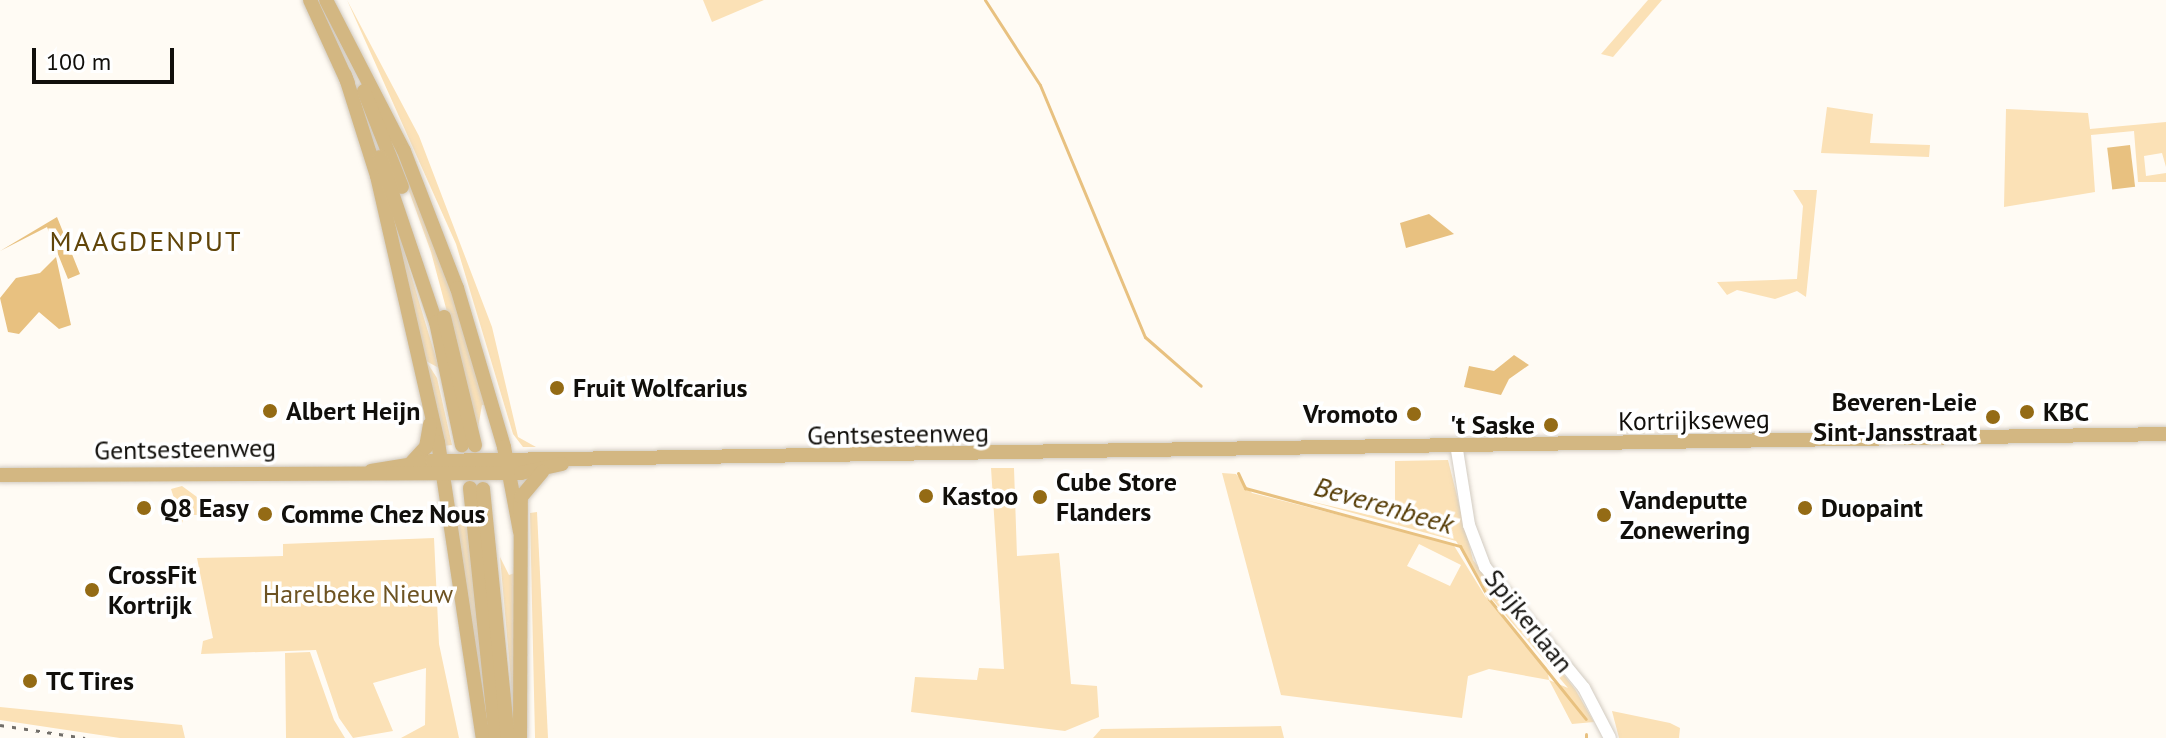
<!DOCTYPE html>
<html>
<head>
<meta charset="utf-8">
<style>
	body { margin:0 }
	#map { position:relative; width:2166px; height:738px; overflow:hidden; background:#fffbf4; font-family:"PT Sans",sans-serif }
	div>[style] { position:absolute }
	.green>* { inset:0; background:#fbe1b6 }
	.water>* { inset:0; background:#e8c180; transform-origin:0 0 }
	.stream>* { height:3px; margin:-1.5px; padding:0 1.5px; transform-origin:1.5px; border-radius:1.5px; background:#e8c180 }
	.roads { filter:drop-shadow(0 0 2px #d2cbc1) drop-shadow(0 0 2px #d2cbc1) }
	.tertiary>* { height:12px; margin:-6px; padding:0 6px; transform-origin:6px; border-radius:6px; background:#fff }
	.primary>* { height:14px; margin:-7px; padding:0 7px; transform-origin:7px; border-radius:7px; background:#d3b782 }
	.rail>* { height:3px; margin-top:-1.5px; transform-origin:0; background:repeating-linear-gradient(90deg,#726f6a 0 4px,transparent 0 12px) }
	.dots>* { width:22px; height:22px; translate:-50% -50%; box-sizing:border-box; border:4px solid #fff; border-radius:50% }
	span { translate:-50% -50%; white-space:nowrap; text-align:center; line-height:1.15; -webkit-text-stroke:7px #fff; paint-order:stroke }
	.poi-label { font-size:26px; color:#110f0b; font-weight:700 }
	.left { translate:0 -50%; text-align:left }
	.right { translate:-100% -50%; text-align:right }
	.street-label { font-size:26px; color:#110f0b }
	.park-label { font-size:26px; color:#6d5322 }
	.neighbourhood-label { font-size:28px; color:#614509; letter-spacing:2px }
	.water-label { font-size:28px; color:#553b04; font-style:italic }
	.scale { position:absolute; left:32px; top:48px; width:142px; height:36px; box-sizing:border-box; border:4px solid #110f0b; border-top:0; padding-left:10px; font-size:24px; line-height:28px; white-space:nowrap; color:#110f0b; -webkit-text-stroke:6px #fff; paint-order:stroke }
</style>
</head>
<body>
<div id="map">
	<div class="green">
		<div style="clip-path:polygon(347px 0,419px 136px,492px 327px,518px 437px,536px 447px,523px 447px,513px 434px,456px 244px)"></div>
		<div style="clip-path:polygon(703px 0,764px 0,712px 22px)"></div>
		<div style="clip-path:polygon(1648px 0,1662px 0,1613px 57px,1601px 54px)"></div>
		<div style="clip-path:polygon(1827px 107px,1873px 114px,1870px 143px,1930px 145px,1929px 157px,1821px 153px)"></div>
		<div style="clip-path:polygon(2006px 109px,2088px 113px,2090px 129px,2166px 122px,2166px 167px,2162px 153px,2144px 156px,2146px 176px,2166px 173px,2166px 182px,2138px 182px,2134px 131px,2091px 135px,2095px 192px,2004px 207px)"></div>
		<div style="clip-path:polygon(382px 116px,423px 207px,488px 405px,482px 405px,478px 428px,431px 252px)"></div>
		<div style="clip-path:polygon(1793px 190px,1817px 190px,1806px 297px,1797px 291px,1775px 299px,1737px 290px,1727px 295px,1717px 282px,1797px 279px,1803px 206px)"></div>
		<div style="clip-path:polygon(389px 202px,439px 368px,426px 361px,437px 378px,452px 445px,443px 446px)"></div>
		<div style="clip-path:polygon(evenodd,1448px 460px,1473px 560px,1575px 689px,1594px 722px,1572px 724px,1549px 680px,1489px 669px,1468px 676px,1462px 718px,1281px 695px,1222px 473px,1236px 474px,1252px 493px,1453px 544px,1485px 596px,1547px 668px,1549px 680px,1568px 688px,1491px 598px,1456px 541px,1305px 500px,1395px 521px,1395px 461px,1448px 460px,1419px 544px,1461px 565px,1450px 586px,1407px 566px,1419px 544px)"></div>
		<div style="clip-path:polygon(991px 468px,1014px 468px,1017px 556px,1059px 553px,1071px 684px,1097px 686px,1099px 717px,1065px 731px,911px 712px,915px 677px,977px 680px,979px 668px,1004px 669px)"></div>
		<div style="clip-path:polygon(182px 486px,212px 508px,213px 515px,185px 515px,182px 523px,171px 489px)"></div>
		<div style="clip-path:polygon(467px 506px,489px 715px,484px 717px,456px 524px)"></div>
		<div style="clip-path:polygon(537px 512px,548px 738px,535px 738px,530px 513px)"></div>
		<div style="clip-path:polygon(434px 538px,439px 644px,459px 738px,401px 738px,425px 725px,426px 668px,373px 683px,393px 731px,353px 738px,339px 718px,316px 650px,201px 654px,203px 641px,213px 638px,197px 558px,283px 556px,283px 544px)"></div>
		<div style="clip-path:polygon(500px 557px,509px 575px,515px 573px,514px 714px)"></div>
		<div style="clip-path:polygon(310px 652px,334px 720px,345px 738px,286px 738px,285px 653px)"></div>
		<div style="clip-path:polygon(0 707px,182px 725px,185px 738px,120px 738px,0 720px)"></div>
		<div style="clip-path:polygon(1612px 711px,1670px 723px,1680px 728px,1679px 738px,1619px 738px)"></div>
		<div style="clip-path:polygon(1281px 726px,1284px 738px,1093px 738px,1101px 729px)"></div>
	</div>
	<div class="water">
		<div style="left:2130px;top:145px;width:42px;height:23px;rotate:83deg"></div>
		<div style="clip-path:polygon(1429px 214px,1454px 234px,1406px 248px,1400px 223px)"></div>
		<div style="clip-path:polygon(57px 217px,80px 274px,68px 279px,47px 227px,0 251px)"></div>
		<div style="clip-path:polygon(56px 257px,71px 325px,59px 329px,39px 312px,19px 334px,8px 332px,0 298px,16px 278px,40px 273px)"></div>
		<div style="clip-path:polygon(1514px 355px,1529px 365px,1509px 379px,1501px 395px,1464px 387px,1469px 366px,1494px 371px)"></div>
	</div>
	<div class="stream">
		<div style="left:985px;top:0;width:101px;rotate:57.1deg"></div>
		<div style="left:1040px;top:85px;width:273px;rotate:67.4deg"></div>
		<div style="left:1145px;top:337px;width:74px;rotate:41.2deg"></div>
		<div style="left:1238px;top:473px;width:17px;rotate:65deg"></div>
		<div style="left:1245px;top:488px;width:223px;rotate:15.1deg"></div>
		<div style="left:1460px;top:546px;width:60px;rotate:61.3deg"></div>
		<div style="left:1489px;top:599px;width:154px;rotate:51.1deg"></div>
		<div style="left:1586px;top:738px;width:4px;rotate:-90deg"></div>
	</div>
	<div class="roads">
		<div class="tertiary">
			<div style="left:1457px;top:450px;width:76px;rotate:80.9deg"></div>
			<div style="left:1469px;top:525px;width:45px;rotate:69.1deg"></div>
			<div style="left:1485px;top:567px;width:156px;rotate:50.7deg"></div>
			<div style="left:1584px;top:688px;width:56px;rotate:62.5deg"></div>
		</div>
		<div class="primary">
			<div style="left:310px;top:0;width:91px;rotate:65.4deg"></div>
			<div style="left:326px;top:0;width:170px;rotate:62.7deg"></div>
			<div style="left:404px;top:151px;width:147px;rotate:68.9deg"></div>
			<div style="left:457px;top:288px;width:166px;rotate:73.5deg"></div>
			<div style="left:504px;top:447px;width:86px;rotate:79.3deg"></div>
			<div style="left:345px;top:75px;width:106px;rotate:72.4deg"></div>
			<div style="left:377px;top:176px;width:273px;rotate:77.1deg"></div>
			<div style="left:438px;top:442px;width:299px;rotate:81.4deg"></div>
			<div style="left:364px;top:91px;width:103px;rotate:68.4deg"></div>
			<div style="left:380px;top:157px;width:174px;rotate:71.3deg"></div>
			<div style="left:436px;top:322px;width:126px;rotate:78.1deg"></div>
			<div style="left:444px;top:317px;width:132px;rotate:76.4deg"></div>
			<div style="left:412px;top:462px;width:21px;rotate:-47deg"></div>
			<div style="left:426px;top:447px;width:23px;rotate:-80deg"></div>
			<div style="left:371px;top:471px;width:62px;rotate:-9.3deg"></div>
			<div style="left:432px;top:461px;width:1734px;rotate:-0.89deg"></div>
			<div style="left:0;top:475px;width:521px;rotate:-0.22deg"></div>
			<div style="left:521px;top:473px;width:42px;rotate:-12.4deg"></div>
			<div style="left:470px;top:488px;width:251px;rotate:84.1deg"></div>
			<div style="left:483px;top:489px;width:250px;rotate:84.3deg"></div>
			<div style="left:520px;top:738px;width:241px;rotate:-89.8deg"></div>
			<div style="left:521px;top:497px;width:33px;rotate:-50deg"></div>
		</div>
	</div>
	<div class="rail">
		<div style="left:0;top:725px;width:86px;rotate:8.7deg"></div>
	</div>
	<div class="dots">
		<div style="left:557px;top:388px;background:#946b15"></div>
		<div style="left:270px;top:411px;background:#946b15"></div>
		<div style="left:2027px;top:412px;background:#946b15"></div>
		<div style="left:1414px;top:414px;background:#946b15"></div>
		<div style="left:1993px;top:417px;background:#946b15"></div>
		<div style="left:1551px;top:425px;background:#946b15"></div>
		<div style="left:926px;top:496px;background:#946b15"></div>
		<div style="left:1040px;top:497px;background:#946b15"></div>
		<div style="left:144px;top:508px;background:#946b15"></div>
		<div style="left:1805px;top:508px;background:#946b15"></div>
		<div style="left:265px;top:514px;background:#946b15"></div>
		<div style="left:1604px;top:515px;background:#946b15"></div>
		<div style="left:92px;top:590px;background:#946b15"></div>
		<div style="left:30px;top:681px;background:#946b15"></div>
	</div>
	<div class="poi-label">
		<span class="left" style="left:573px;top:388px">Fruit Wolfcarius</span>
		<span class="right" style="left:1977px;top:417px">Beveren-Leie<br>Sint-Jansstraat</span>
		<span class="left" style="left:286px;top:411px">Albert Heijn</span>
		<span class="left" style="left:2043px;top:412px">KBC</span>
		<span class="right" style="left:1398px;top:414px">Vromoto</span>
		<span class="right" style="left:1535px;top:425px">'t Saske</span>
		<span class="left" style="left:1056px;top:497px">Cube Store<br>Flanders</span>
		<span class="left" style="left:942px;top:496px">Kastoo</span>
		<span class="left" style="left:1620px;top:515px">Vandeputte<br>Zonewering</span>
		<span class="left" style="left:160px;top:508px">Q8 Easy</span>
		<span class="left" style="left:1821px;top:508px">Duopaint</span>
		<span class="left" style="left:281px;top:514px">Comme Chez Nous</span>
		<span class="left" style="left:108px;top:590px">CrossFit<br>Kortrijk</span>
		<span class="left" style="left:46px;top:681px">TC Tires</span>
	</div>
	<div class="street-label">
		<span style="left:1694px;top:420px;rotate:-1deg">Kortrijkseweg</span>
		<span style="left:898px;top:434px;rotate:-1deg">Gentsesteenweg</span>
		<span style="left:185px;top:449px;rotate:-1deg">Gentsesteenweg</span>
		<span style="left:1529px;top:621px;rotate:51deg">Spijkerlaan</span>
	</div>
	<div class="park-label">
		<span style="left:358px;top:594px">Harelbeke Nieuw</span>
	</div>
	<div class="neighbourhood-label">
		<span style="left:146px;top:241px">MAAGDENPUT</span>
	</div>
	<div class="water-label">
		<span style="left:1384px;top:505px;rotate:16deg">Beverenbeek</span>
	</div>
	<div class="scale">100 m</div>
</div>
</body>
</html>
